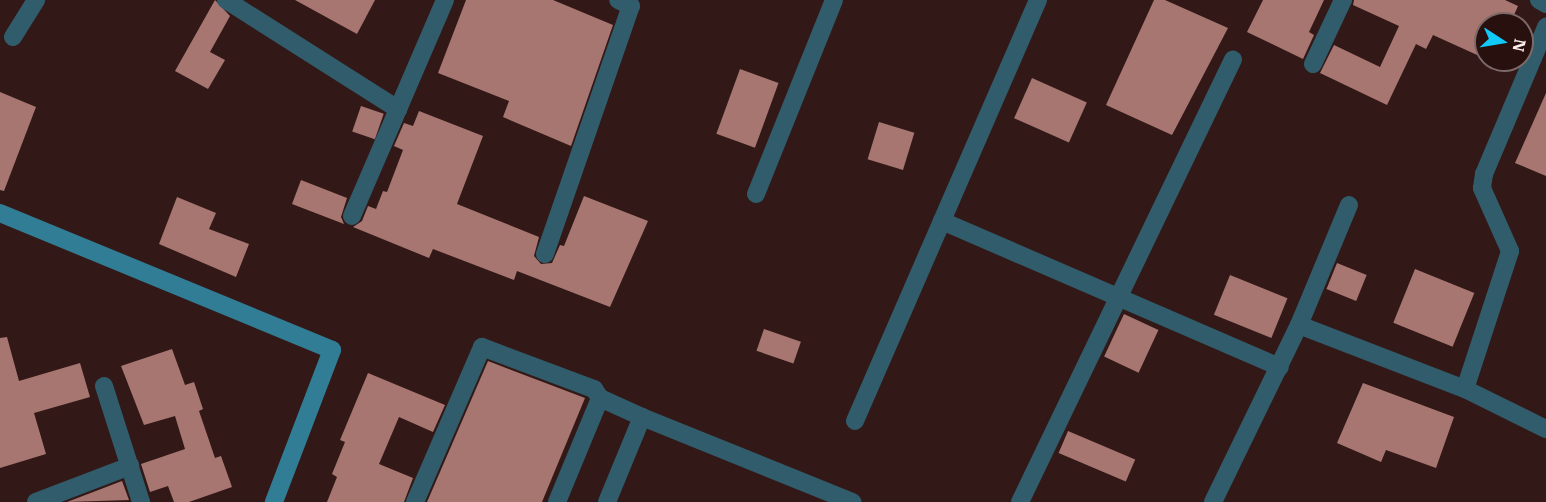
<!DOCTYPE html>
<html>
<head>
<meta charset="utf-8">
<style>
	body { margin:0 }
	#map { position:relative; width:1546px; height:502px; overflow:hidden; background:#321917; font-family:"IBM Plex Serif",serif }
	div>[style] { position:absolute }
	.building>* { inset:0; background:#a77671; transform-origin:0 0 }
	.street>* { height:18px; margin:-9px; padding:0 9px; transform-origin:9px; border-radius:9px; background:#305c6c }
	.secondary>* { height:18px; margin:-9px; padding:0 9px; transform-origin:9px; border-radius:9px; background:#317d96 }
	span { translate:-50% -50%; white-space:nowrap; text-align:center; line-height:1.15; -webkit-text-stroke:5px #27100e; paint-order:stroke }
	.north { position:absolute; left:1474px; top:12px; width:60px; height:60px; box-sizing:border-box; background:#27100e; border:2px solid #7d6a68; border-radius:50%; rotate:102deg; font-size:16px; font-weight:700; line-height:24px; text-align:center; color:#fff0ee }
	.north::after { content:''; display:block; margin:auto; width:21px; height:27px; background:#11cafa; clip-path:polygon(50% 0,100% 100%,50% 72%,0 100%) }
</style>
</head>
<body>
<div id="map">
	<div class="building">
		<div style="clip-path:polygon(215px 0,230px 16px,210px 52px,225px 60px,208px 89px,175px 71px)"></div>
		<div style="clip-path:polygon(295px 0,375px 0,357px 34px)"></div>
		<div style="clip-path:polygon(466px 0,553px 0,613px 25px,571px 146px,503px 117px,509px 101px,438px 73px)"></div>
		<div style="clip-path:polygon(1154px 0,1165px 0,1228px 28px,1172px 135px,1106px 105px)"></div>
		<div style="clip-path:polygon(1263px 0,1324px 0,1309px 32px,1314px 35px,1303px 59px,1247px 32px)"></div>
		<div style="clip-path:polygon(1354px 0,1505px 0,1518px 6px,1510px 24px,1486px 24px,1486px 59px,1433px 35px,1426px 49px,1416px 44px,1387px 105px,1320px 73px,1334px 45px,1380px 67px,1399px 26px,1353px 5px)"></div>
		<div style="left:740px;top:69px;width:41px;height:69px;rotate:20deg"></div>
		<div style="left:1032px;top:78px;width:60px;height:44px;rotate:24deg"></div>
		<div style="clip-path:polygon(0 92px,36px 107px,4px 191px,0 190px)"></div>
		<div style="clip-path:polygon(1546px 93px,1546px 176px,1515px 163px)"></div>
		<div style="left:361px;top:106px;width:24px;height:27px;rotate:19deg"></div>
		<div style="clip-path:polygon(419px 111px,483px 136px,457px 204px,539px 237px,534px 256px,541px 264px,552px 263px,560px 245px,564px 246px,584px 196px,648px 221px,610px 307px,517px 271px,514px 280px,433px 249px,429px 258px,353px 227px,362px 221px,368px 206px,376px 209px,383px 191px,387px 192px,403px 150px,394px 146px,404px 123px,413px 126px)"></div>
		<div style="left:879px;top:122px;width:37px;height:39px;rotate:17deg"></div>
		<div style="clip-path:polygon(301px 180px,347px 198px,341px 217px,344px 224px,292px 204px)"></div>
		<div style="clip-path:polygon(177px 197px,216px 213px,209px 229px,249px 244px,236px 277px,159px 244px)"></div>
		<div style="left:1337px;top:263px;width:32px;height:28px;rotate:22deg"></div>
		<div style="left:1415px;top:269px;width:64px;height:58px;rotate:22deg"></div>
		<div style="left:1230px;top:275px;width:62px;height:43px;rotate:22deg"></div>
		<div style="left:1124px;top:314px;width:38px;height:47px;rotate:25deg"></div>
		<div style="left:764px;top:329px;width:39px;height:23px;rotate:19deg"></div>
		<div style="clip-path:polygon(7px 337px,19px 381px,80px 363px,90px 397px,34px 413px,46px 454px,0 468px,0 338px)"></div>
		<div style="clip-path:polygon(172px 349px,185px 385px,194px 382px,203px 409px,199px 411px,215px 458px,221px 456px,232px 487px,189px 502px,174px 502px,168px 486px,150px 492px,141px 464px,185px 449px,175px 416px,144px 425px,121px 366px)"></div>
		<div style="clip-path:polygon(488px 361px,585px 398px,542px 502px,427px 502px)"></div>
		<div style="clip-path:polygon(368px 373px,445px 405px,433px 432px,399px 417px,379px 464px,413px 478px,404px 502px,327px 502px,337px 477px,332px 474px,345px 442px,340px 440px)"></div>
		<div style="clip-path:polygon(1363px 383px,1454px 417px,1436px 468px,1386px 450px,1381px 462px,1337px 443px)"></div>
		<div style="left:1068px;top:431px;width:73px;height:24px;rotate:23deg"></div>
		<div style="clip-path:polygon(122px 481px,129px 500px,67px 502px)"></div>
	</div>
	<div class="street">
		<div style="left:226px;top:0;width:204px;rotate:32.4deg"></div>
		<div style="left:1038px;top:0;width:241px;rotate:113.5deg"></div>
		<div style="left:942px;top:221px;width:368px;rotate:23.4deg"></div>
		<div style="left:1539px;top:0;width:8px;rotate:30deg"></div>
		<div style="left:13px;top:37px;width:44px;rotate:-58.1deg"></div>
		<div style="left:1313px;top:64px;width:71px;rotate:-64.9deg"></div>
		<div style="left:756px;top:194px;width:209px;rotate:-68.1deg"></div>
		<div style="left:352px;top:216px;width:235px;rotate:-66.7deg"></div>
		<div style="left:545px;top:254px;width:262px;rotate:-70.9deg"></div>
		<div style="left:631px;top:6px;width:14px;rotate:-155deg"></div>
		<div style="left:1299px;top:325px;width:130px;rotate:-67.4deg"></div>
		<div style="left:104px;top:386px;width:122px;rotate:72.3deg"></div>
		<div style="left:1465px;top:389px;width:145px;rotate:-71.9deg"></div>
		<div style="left:1510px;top:251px;width:69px;rotate:-114deg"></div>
		<div style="left:1482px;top:188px;width:14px;rotate:-82deg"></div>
		<div style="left:1484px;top:174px;width:160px;rotate:-67.1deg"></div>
		<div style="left:855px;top:421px;width:218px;rotate:-66.5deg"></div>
		<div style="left:36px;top:502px;width:101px;rotate:-21deg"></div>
		<div style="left:415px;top:502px;width:169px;rotate:-66.6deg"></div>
		<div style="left:482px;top:347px;width:120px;rotate:20.6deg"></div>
		<div style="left:594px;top:389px;width:11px;rotate:56deg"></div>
		<div style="left:600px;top:398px;width:46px;rotate:24.3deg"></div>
		<div style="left:557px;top:502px;width:113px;rotate:-67.5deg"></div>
		<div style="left:607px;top:502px;width:92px;rotate:-67.6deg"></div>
		<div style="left:642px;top:417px;width:227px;rotate:22deg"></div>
		<div style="left:1020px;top:502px;width:491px;rotate:-64.3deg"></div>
		<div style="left:1213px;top:502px;width:197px;rotate:-64.1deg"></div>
		<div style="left:1299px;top:325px;width:178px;rotate:21.1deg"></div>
		<div style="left:1465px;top:389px;width:90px;rotate:26.3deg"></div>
	</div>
	<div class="secondary">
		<div style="left:0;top:213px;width:359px;rotate:22.4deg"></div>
		<div style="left:332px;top:350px;width:163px;rotate:110.9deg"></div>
	</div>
	<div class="north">N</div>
</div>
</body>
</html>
